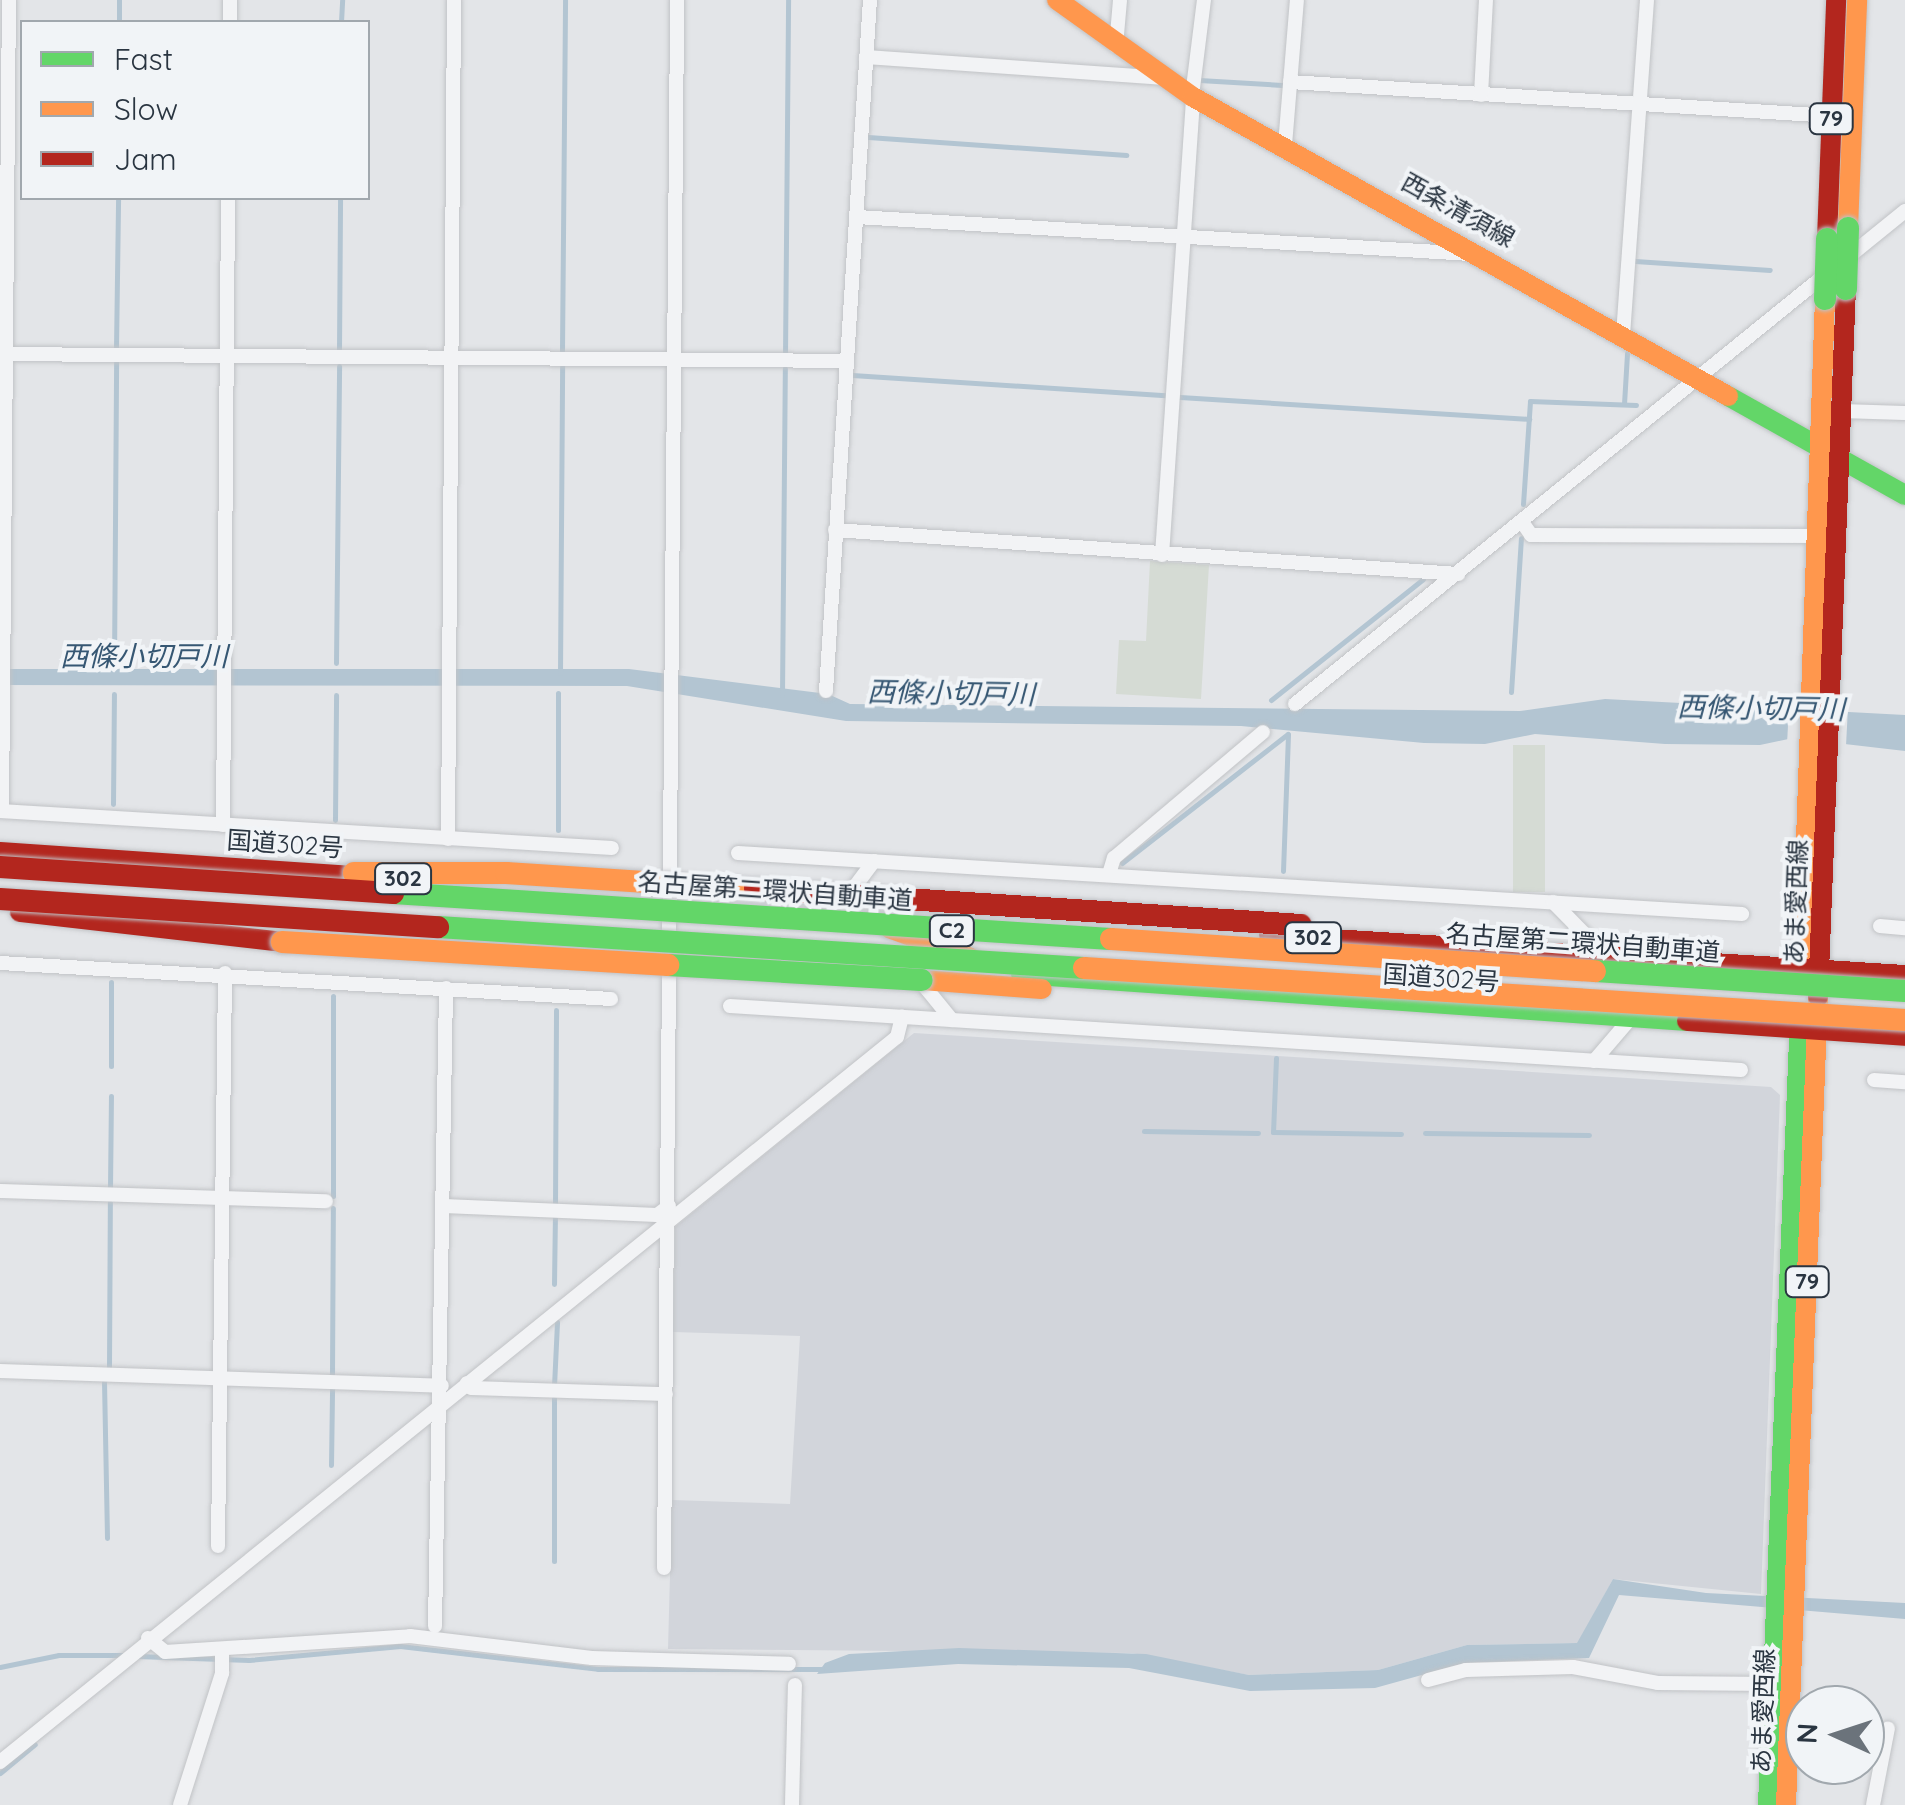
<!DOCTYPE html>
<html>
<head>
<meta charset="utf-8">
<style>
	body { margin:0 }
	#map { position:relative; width:1905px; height:1805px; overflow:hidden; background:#e3e5e8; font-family:Quicksand,"Noto Sans JP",sans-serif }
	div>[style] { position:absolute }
	.built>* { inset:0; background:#d2d5db }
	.green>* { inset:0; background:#d5dbd4; transform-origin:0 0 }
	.water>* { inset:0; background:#b3c5d2 }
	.pier>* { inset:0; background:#e3e5e8; transform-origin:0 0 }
	.stream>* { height:5px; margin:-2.5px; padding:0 2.5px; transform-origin:2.5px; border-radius:2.5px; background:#b3c5d2 }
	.roads { filter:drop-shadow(0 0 2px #c1c3c6) drop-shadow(0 0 2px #c1c3c6) }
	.street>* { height:14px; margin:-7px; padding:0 7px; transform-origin:7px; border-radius:7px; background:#f2f3f5 }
	.fast>* { height:20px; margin:-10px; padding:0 10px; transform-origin:10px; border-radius:10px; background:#63d668 }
	.slow>* { height:20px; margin:-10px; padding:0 10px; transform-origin:10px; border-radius:10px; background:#ff974d }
	.jam>* { height:20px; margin:-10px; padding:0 10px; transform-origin:10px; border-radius:10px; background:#b3261e }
	.bridges { filter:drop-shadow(0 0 2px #c0c2c6) drop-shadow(0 0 2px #c0c2c6) }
	.fast-bridge>* { height:22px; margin:-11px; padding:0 11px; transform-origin:11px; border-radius:11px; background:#63d668 }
	.slow-bridge>* { height:22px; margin:-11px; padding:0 11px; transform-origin:11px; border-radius:11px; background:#ff974d }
	.jam-bridge>* { height:22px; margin:-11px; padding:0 11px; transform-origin:11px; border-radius:11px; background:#b3261e }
	span { translate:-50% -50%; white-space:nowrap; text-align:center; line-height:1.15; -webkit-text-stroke:8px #f1f4f7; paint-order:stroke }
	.shield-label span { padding:2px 8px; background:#f1f4f7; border:2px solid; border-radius:8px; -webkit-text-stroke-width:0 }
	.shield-label { font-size:22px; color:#2a3541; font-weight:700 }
	.street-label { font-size:25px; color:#2a3541 }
	.water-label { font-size:28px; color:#365773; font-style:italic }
	.legend { position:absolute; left:20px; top:20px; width:350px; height:180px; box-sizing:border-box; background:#f1f4f7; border:2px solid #a1a8ae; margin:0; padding:12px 18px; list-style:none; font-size:30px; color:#2a3541 }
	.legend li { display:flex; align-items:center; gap:20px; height:50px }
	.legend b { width:50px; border:2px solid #a1a8ae }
	.north { position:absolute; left:1785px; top:1685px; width:100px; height:100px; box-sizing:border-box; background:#f1f4f7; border:2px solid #a1a8ae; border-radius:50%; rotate:273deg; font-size:28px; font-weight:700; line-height:40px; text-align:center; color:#2a3541 }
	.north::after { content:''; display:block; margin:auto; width:35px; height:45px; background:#6b737b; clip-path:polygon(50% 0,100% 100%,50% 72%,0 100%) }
</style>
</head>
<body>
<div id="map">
	<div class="built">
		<div style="clip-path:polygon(914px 1033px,1771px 1087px,1780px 1095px,1761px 1594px,1613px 1579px,1578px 1643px,1467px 1645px,1378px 1670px,1249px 1675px,1132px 1653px,668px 1649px,672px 1500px,790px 1504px,800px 1336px,673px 1332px,675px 1227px)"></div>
	</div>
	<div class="green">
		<div style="clip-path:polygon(1150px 561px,1209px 565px,1201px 699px,1116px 694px,1119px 640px,1146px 641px)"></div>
		<div style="left:1513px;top:745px;width:32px;height:147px"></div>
	</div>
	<div class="water">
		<div style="clip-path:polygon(0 669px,629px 669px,828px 694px,850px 704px,1520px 711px,1605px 699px,1905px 715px,1905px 751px,1793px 738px,1760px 745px,1665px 744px,1535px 734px,1485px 744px,1424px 743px,1241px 726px,846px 721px,627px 686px,0 685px)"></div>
		<div style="clip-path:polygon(1613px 1579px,1706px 1593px,1905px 1603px,1905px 1619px,1619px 1595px,1589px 1658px,1465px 1663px,1375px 1688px,1250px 1691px,1129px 1668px,958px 1664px,817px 1674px,825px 1663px,849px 1654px,959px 1648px,1146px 1654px,1249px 1675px,1378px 1670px,1467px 1645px,1577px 1643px)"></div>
	</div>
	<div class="pier">
		<div style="left:1789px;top:706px;width:59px;height:37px;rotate:3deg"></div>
	</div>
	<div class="stream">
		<div style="left:119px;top:22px;width:22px;rotate:-90deg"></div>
		<div style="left:341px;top:22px;width:22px;rotate:-87deg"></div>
		<div style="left:1199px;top:80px;width:83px;rotate:3.4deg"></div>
		<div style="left:868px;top:137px;width:259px;rotate:4deg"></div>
		<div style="left:1635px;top:261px;width:135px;rotate:3.8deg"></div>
		<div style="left:116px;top:349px;width:151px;rotate:-89.2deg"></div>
		<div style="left:339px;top:351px;width:153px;rotate:-89.6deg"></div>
		<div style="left:562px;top:351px;width:351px;rotate:-89.5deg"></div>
		<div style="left:785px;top:356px;width:356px;rotate:-89.5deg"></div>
		<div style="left:852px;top:375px;width:314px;rotate:3.7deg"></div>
		<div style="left:1180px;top:397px;width:350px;rotate:3.6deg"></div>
		<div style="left:1624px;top:404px;width:51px;rotate:-86.6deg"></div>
		<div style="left:1523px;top:504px;width:103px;rotate:-86.1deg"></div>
		<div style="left:1530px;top:401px;width:106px;rotate:2.2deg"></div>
		<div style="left:336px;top:663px;width:297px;rotate:-89.4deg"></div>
		<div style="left:114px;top:667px;width:305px;rotate:-89.6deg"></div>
		<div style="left:560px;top:673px;width:307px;rotate:-89.6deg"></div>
		<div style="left:1511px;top:692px;width:154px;rotate:-86.3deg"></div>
		<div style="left:782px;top:695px;width:327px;rotate:-89.5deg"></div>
		<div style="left:1271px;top:700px;width:194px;rotate:-38.5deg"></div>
		<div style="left:113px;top:804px;width:110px;rotate:-89.5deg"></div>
		<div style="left:335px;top:820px;width:125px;rotate:-89.5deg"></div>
		<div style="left:558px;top:830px;width:137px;rotate:-90deg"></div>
		<div style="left:1122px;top:863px;width:210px;rotate:-37.9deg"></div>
		<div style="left:1283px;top:871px;width:137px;rotate:-87.9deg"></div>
		<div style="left:1276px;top:1058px;width:74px;rotate:92.3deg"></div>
		<div style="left:1273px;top:1132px;width:128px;rotate:0.9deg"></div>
		<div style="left:111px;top:1066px;width:84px;rotate:-90deg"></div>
		<div style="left:1144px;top:1131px;width:114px;rotate:1deg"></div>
		<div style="left:1425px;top:1133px;width:164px;rotate:0.7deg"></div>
		<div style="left:110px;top:1189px;width:93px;rotate:-89.4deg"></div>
		<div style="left:333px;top:1196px;width:200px;rotate:-90deg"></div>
		<div style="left:555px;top:1206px;width:196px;rotate:-89.7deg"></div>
		<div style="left:554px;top:1284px;width:69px;rotate:-89.2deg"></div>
		<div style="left:109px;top:1368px;width:166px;rotate:-89.7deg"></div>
		<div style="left:332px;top:1376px;width:168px;rotate:-89.7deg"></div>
		<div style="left:104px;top:1381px;width:157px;rotate:88.9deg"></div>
		<div style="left:554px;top:1386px;width:64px;rotate:-87.3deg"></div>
		<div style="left:554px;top:1398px;width:163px;rotate:90deg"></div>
		<div style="left:331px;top:1465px;width:76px;rotate:-89.2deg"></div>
		<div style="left:137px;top:1656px;width:112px;rotate:2deg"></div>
		<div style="left:249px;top:1660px;width:152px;rotate:-5.3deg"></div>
		<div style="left:400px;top:1646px;width:199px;rotate:6.6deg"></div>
		<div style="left:598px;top:1669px;width:224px"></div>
		<div style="left:0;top:1667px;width:60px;rotate:-11.5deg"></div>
		<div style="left:59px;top:1655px;width:67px"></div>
		<div style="left:0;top:1773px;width:45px;rotate:-39.6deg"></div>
	</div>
	<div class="roads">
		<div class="street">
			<div style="left:230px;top:22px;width:22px;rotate:-90deg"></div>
			<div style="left:1116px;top:46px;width:46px;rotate:-85deg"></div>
			<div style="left:866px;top:57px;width:300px;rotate:4deg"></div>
			<div style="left:1290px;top:82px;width:543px;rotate:3.59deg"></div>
			<div style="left:1481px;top:95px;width:95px;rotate:-87deg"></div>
			<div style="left:1192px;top:96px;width:97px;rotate:-82.9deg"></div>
			<div style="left:1285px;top:145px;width:145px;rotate:-85.3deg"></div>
			<div style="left:857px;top:217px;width:614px;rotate:3.45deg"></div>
			<div style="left:1847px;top:258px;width:75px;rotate:-39deg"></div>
			<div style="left:1623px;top:335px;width:336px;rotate:-85.9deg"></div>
			<div style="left:0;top:354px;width:847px;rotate:0.47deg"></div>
			<div style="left:1841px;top:411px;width:64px;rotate:1.8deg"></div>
			<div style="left:1522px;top:522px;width:16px;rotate:55deg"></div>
			<div style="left:1531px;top:535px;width:286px;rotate:0.2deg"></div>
			<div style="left:835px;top:530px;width:625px;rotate:4.04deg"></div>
			<div style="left:1162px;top:555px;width:459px;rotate:-86.1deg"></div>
			<div style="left:826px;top:691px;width:692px;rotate:-86.36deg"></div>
			<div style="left:1295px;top:704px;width:683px;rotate:-39deg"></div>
			<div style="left:0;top:811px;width:613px;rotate:3.46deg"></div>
			<div style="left:2px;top:811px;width:811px;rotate:-89.51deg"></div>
			<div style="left:223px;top:825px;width:627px;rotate:-89.54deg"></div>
			<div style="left:448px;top:839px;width:839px;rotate:-89.59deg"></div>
			<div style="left:738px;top:853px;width:1006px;rotate:3.48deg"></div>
			<div style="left:1109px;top:874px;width:17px;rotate:-73deg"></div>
			<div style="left:1114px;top:858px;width:195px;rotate:-40.2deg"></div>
			<div style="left:847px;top:897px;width:45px;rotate:-53.1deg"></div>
			<div style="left:1553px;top:902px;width:74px;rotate:45.5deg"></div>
			<div style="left:1880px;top:926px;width:25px;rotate:5deg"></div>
			<div style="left:0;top:963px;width:612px;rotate:3.37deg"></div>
			<div style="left:921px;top:982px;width:49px;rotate:50.8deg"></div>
			<div style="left:730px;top:1006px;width:1013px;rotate:3.62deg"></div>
			<div style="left:1594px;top:1061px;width:55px;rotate:-49.4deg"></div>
			<div style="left:1874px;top:1080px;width:31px;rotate:4deg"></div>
			<div style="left:0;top:1191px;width:326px;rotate:1.8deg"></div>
			<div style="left:444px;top:1206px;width:213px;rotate:2.4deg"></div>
			<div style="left:657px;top:1215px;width:15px;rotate:-37deg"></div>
			<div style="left:0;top:1371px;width:442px;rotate:1.9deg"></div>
			<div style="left:467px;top:1383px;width:6px;rotate:51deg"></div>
			<div style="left:471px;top:1388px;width:195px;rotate:1.8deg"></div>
			<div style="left:218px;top:1546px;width:573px;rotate:-89.3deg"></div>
			<div style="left:664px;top:1568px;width:1568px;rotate:-89.52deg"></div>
			<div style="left:435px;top:1626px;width:638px;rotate:-89.01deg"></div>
			<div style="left:148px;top:1638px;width:22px;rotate:39deg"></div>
			<div style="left:165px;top:1652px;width:246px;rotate:-3.7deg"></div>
			<div style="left:410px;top:1636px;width:183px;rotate:6.9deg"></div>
			<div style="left:592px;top:1658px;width:197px;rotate:1.7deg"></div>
			<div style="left:1428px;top:1680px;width:39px;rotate:-15deg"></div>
			<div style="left:1466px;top:1670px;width:107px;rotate:-1.6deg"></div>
			<div style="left:1573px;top:1667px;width:86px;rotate:10.7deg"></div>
			<div style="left:1658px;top:1683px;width:115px;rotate:0.5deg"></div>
			<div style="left:0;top:1762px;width:1153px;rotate:-38.95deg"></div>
			<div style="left:897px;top:1037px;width:21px;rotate:-76deg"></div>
			<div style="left:180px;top:1805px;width:139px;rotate:-72.3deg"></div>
			<div style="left:222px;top:1673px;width:21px;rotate:-90deg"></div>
			<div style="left:792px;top:1805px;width:120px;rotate:-88.6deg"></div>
			<div style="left:1873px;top:1805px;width:78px;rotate:-79deg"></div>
		</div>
		<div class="fast">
			<div style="left:1728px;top:396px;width:203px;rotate:29.2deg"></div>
			<div style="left:1021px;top:974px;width:668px;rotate:4.04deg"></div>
			<div style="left:1768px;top:1805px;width:792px;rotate:-87.68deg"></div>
		</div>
		<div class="slow">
			<div style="left:1057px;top:0;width:167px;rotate:35.5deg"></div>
			<div style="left:1193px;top:97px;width:613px;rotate:29.2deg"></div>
			<div style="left:1848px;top:228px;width:228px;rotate:-87.7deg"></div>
			<div style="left:889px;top:928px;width:87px;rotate:20.1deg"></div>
			<div style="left:922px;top:980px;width:120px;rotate:4.3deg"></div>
			<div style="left:1801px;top:982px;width:683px;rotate:-87.99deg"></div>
			<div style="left:1786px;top:1805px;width:809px;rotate:-87.73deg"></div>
		</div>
		<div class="jam">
			<div style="left:1827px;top:239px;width:239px;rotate:-87.8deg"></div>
			<div style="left:0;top:852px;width:379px;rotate:3.9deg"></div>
			<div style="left:20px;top:912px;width:264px;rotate:6.5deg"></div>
			<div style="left:1269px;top:935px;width:637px;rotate:3.6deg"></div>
			<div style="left:1818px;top:997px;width:709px;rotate:-87.74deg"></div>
			<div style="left:1687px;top:1021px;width:219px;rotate:3.9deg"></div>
		</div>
	</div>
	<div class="bridges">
		<div class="fast-bridge">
			<div style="left:1846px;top:289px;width:61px;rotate:-88.1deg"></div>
			<div style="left:1825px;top:299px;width:60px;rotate:-88.1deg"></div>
			<div style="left:393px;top:893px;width:719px;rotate:3.67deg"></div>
			<div style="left:438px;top:927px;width:647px;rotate:3.63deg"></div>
			<div style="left:668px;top:965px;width:254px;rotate:3.4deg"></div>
			<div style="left:1595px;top:971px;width:311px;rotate:3.7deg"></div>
		</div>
		<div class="slow-bridge">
			<div style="left:354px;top:873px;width:152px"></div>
			<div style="left:506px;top:873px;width:250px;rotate:3.7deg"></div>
			<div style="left:1111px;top:939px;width:485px;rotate:3.8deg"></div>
			<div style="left:282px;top:942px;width:387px;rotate:3.4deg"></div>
			<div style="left:1084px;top:968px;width:823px;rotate:3.62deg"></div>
		</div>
		<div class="jam-bridge">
			<div style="left:0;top:867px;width:394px;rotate:3.8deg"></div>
			<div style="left:755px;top:889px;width:547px;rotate:3.77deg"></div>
			<div style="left:0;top:899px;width:439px;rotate:3.7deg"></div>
		</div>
	</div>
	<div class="shield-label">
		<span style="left:1831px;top:119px">79</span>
		<span style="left:403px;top:879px">302</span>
		<span style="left:952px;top:931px">C2</span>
		<span style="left:1313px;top:938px">302</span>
		<span style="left:1807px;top:1282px">79</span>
	</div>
	<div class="street-label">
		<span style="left:1458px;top:210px;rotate:29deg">西条清須線</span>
		<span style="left:285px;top:844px;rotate:4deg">国道302号</span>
		<span style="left:775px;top:891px;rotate:4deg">名古屋第二環状自動車道</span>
		<span style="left:1796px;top:902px;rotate:-88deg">あま愛西線</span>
		<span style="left:1583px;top:943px;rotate:4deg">名古屋第二環状自動車道</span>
		<span style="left:1441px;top:978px;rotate:4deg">国道302号</span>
		<span style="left:1763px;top:1711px;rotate:-88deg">あま愛西線</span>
	</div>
	<div class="water-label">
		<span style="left:144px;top:656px">西條小切戸川</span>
		<span style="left:951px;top:693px;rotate:1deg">西條小切戸川</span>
		<span style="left:1761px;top:708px;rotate:1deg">西條小切戸川</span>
	</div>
	<ul class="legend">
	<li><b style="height:12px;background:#63d668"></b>Fast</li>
	<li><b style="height:12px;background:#ff974d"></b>Slow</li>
	<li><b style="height:12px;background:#b3261e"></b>Jam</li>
	</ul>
	<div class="north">N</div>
</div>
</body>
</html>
